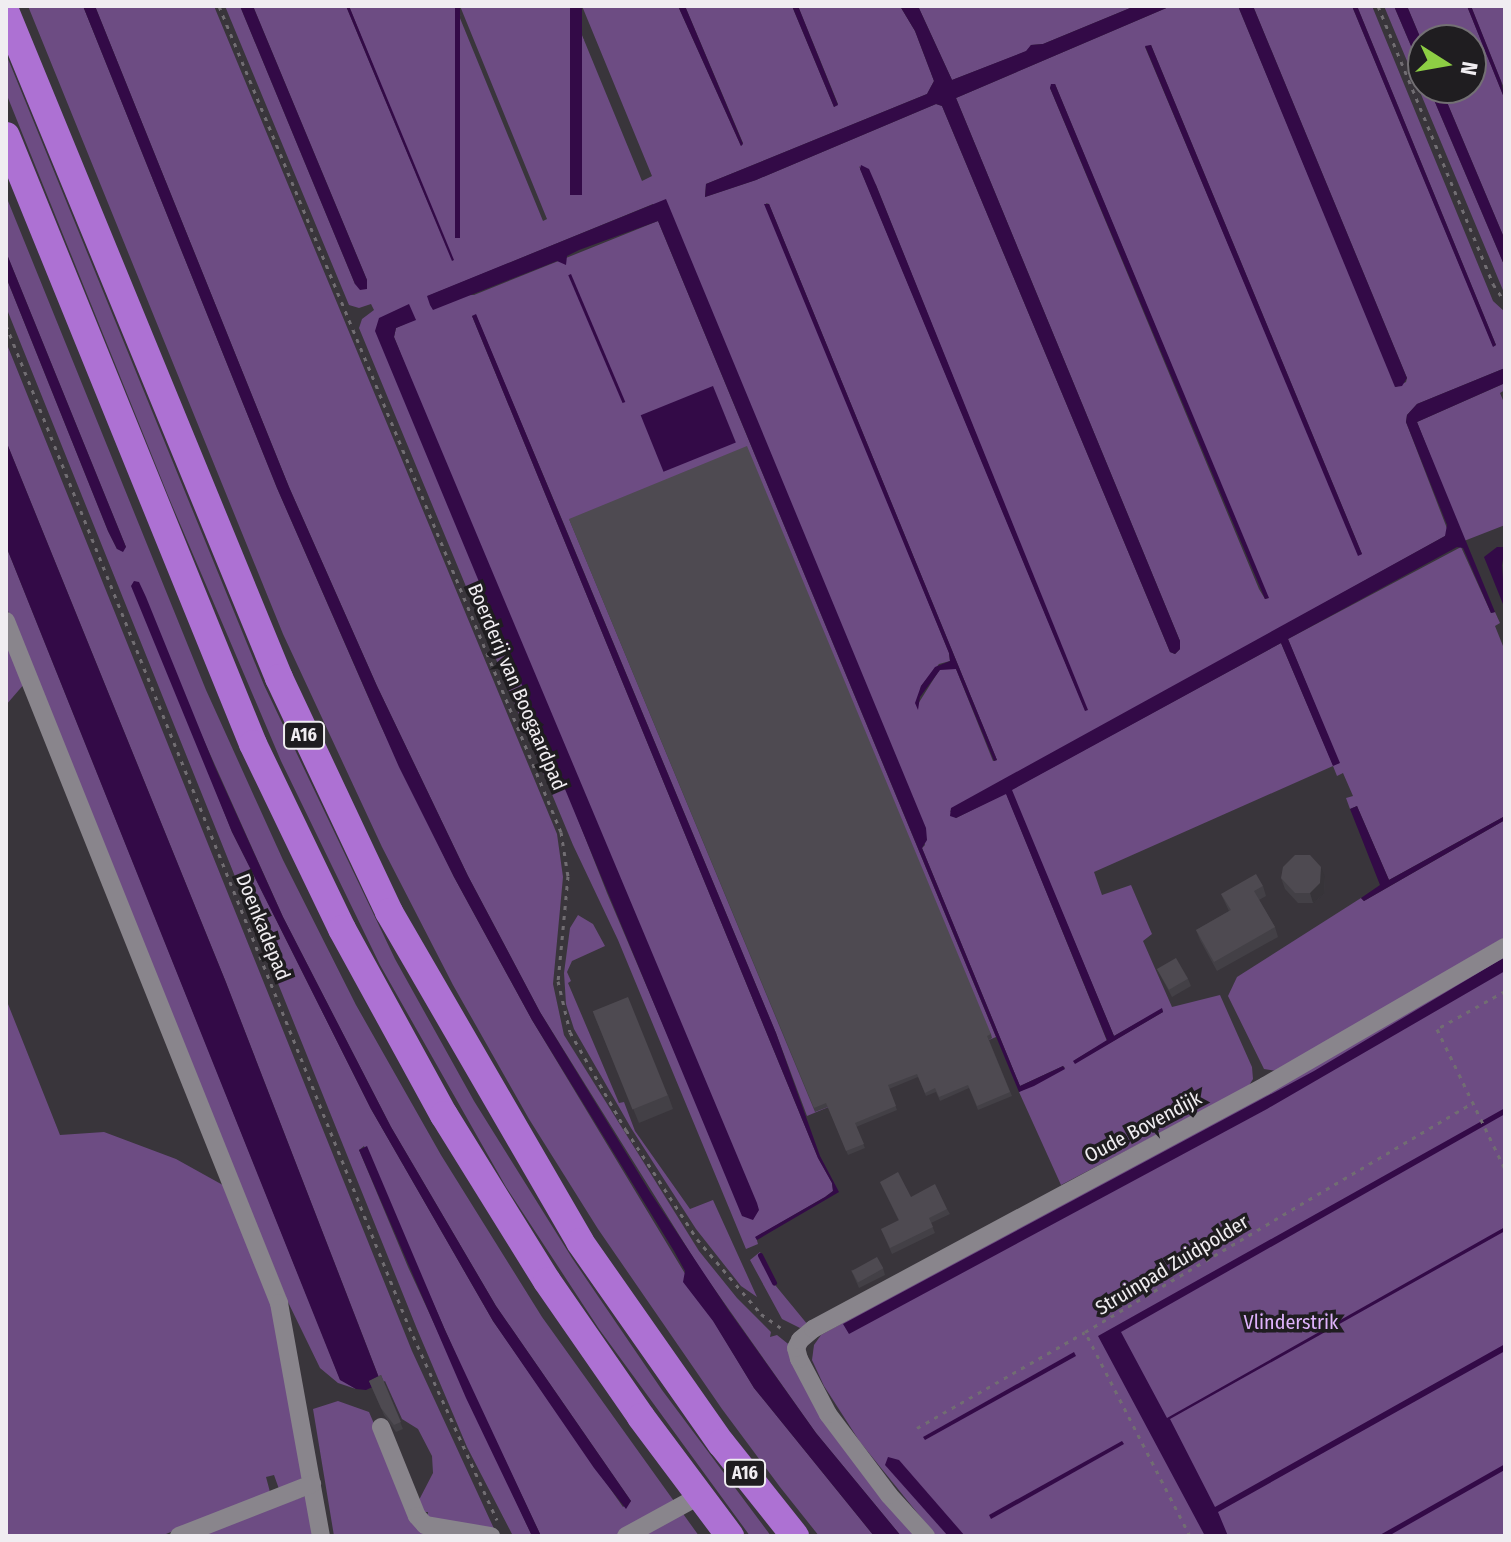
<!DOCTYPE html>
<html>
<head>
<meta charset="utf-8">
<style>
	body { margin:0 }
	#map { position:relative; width:1511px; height:1542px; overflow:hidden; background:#39353b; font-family:"Fira Sans Condensed",sans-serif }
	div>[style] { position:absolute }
	.green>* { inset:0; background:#6d4c83 }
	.water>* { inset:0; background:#330a47; transform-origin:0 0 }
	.stream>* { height:5px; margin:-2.5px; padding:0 2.5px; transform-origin:2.5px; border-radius:2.5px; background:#330a47 }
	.path>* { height:3px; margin-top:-1.5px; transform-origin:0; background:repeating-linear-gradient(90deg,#716d72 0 4px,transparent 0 10px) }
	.minor>* { height:18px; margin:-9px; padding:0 9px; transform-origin:9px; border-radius:9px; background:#89858c }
	.highway>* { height:28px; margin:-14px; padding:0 14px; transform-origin:14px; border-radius:14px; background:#ad71d3 }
	.wall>* { inset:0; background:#434046 }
	.shaded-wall>* { inset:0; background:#373439 }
	.building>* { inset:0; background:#4e4a51; transform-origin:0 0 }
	span { translate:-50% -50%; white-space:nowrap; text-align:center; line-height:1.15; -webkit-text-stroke:7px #1f1d20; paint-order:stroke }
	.shield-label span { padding:2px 6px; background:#1f1d20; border:2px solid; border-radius:6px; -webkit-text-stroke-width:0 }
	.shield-label { font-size:18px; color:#f0edf1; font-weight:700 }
	.street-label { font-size:20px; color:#f0edf1 }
	.park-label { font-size:20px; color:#dfb3fc }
	.frame { position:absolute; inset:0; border:8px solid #f0edf1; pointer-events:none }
	.north { position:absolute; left:1407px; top:24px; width:80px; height:80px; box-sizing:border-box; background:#1f1d20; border:2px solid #737074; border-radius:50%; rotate:101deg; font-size:22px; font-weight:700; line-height:32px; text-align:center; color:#f0edf1 }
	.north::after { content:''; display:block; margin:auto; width:28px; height:36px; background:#8dce44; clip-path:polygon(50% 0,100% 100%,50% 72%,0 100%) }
</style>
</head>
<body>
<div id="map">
	<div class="green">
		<div style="clip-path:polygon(28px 6px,83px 6px,277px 488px,380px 724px,454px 877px,532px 1020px,754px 1388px,874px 1536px,819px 1536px,780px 1487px,722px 1409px,598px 1229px,529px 1119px,453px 985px,382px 847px,283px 634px)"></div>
		<div style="clip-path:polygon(95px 6px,214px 6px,557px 834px,563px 877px,553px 984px,564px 1035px,699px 1251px,737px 1298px,771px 1332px,770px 1337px,777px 1335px,792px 1347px,916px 1536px,901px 1536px,816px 1433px,701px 1270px,540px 1012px,468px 876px,377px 686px,289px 487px)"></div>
		<div style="clip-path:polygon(evenodd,225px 6px,240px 6px,355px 284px,367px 280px,253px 6px,346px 6px,452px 260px,349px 6px,455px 6px,543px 221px,547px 219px,460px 6px,570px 6px,642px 181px,652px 176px,582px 6px,678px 6px,741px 146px,743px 143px,685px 6px,792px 6px,834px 107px,838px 104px,798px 6px,900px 6px,915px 31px,934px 81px,927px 94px,706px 184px,705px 197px,756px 180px,936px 104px,942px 106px,1170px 652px,1175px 654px,1180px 649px,1180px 641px,956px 98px,1171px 6px,1238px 6px,1396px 387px,1406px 382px,1407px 378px,1253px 6px,1352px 6px,1493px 346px,1496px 345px,1357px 6px,1372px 6px,1493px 301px,1505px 312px,1505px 368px,1417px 404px,1407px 415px,1406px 422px,1448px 531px,1445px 536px,950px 811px,956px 818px,1006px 793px,1107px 1041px,1073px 1061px,1108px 1044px,1163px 1012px,1162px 1009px,1114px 1036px,1011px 790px,1281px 643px,1333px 765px,1339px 763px,1288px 639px,1461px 547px,1491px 613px,1495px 612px,1500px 623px,1495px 626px,1505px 651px,1505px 816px,1389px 880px,1357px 806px,1350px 809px,1346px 798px,1353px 796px,1343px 773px,1337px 776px,1333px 766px,1094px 872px,1102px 895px,1131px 885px,1152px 934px,1143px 941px,1172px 1007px,1220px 995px,1252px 1067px,1253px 1079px,1248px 1087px,1061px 1185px,1019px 1092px,1065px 1068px,1063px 1066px,1020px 1086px,922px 848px,925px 845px,653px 204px,428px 296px,474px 295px,658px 221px,996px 1037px,807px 1116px,776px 1033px,563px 522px,476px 315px,472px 316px,818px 1158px,832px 1183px,833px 1191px,825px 1197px,756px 1237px,758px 1244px,746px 1249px,618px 940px,573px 845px,359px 328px,362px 319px,374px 310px,371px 304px,359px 308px,349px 305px,225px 6px,1151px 45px,1362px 554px,1359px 555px,1145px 47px,1151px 45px,225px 6px,1052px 84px,1055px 84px,1268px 598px,1265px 599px,1259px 589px,1050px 88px,1052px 84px,225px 6px,859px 166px,876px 185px,1087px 710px,1085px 710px,859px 166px,225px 6px,766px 203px,769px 204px,997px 760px,993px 761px,956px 669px,940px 669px,918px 704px,921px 686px,939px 664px,950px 661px,949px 653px,766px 203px,225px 6px,380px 318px,416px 319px,396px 328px,394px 337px,746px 1220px,607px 893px,380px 318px)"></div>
		<div style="clip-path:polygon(918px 6px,1135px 6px,1043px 44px,1031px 45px,1027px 51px,952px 80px)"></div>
		<div style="clip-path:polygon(1384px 6px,1394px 6px,1423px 74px,1423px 88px,1429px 88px,1505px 267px,1505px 295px)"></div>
		<div style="clip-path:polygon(1407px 6px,1467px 6px,1505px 100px,1505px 240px,1441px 88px,1471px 88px,1471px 40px,1423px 40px,1423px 44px)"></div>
		<div style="clip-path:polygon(1471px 6px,1505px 6px,1505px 90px,1501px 81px)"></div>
		<div style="clip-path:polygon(6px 54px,264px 685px,395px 959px,474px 1101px,572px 1258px,662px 1390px,771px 1536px,750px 1536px,599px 1329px,506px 1187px,380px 965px,281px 761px,169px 498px,6px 93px)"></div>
		<div style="clip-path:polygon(evenodd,6px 196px,206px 690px,283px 860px,356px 1005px,441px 1155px,542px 1317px,699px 1536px,541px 1536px,464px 1373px,364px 1146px,359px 1150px,408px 1267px,532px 1536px,513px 1536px,467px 1447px,417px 1329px,6px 307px,6px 277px,108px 531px,117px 549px,126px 547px,6px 252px,6px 196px,133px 582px,283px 917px,391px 1127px,496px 1306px,631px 1501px,623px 1507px,493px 1321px,371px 1109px,232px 832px,133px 582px)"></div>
		<div style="clip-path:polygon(6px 342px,412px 1351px,496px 1533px,427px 1519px,428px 1512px,423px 1512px,419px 1500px,433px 1473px,432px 1456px,418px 1429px,402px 1419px,385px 1381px,381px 1383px,225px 980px,6px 441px)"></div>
		<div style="clip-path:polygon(1503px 384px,1505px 390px,1500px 393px,1505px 405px,1505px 525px,1464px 541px,1417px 422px)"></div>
		<div style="clip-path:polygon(6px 546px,340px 1379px,356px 1389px,338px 1383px,320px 1368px,287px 1300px,6px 606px)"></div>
		<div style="clip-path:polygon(6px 642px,25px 683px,6px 705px)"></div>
		<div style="clip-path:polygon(1505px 820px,1505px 937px,1277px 1071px,1264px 1069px,1228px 996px,1237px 977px,1361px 898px,1364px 901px)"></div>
		<div style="clip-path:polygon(578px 915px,593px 924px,605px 946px,572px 961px,567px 972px,571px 981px,568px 983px,619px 1103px,624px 1102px,635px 1131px,690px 1209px,713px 1200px,757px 1297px,741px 1286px,696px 1229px,631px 1128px,574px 1029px,566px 1004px,564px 973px,570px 928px)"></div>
		<div style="clip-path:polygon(1505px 955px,1505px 1536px,936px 1536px,860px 1442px,824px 1386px,812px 1360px,814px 1345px,821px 1335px)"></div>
		<div style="clip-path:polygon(6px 999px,60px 1135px,104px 1132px,176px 1159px,230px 1189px,275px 1307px,307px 1474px,297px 1482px,279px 1489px,274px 1475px,266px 1477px,270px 1492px,161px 1536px,6px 1536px)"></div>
		<div style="clip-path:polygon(760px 1252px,771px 1280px,808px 1325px,800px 1328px,782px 1319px,750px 1260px)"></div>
		<div style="clip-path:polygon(338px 1401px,369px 1412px,413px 1514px,452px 1536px,334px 1536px,313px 1409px)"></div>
		<div style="clip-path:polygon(309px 1495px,315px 1536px,186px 1536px)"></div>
	</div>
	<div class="water">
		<div style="clip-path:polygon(83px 6px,95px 6px,289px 487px,377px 686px,468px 876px,540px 1012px,650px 1192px,729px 1311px,816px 1433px,901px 1536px,874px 1536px,754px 1388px,713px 1321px,683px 1282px,685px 1271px,674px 1251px,532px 1020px,454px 877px,399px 767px,277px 488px)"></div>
		<div style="clip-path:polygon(240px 6px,253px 6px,367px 280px,367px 289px,360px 290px,355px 284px)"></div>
		<div style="clip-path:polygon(346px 6px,349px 6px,454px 260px,452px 261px)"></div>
		<div style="left:455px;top:6px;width:5px;height:232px"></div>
		<div style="left:570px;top:6px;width:12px;height:189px"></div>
		<div style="clip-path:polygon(678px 6px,685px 6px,743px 144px,741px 146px)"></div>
		<div style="clip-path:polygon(792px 6px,798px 6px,838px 105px,834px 107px)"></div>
		<div style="clip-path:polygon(900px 6px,918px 6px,952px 80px,1026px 51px,1031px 45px,1043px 44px,1135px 6px,1171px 6px,956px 98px,1180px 641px,1180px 649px,1175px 654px,1170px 652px,942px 106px,936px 104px,756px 180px,705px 197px,706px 184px,927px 94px,934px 81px,915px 31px)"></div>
		<div style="clip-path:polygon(1238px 6px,1253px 6px,1407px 378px,1402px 386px,1395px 387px)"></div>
		<div style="clip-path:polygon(1352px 6px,1357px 6px,1496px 345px,1493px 347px)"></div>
		<div style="clip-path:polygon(1394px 6px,1407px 6px,1423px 44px,1423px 74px)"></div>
		<div style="clip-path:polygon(1467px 6px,1471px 6px,1501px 81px,1505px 100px)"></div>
		<div style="clip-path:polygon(1151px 45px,1362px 554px,1358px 556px,1145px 46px)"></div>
		<div style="clip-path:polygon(1051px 84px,1055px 84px,1269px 598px,1265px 599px,1050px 88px)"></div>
		<div style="clip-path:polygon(1429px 88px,1441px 88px,1505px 240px,1505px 267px)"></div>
		<div style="clip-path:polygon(861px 165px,869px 169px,876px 185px,1088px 710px,1085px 711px,860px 169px)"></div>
		<div style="clip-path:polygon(666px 199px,926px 828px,927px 840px,922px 848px,1020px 1086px,1063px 1066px,1065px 1069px,1034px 1086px,1019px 1092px,658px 221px,579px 250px,567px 256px,566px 265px,557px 261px,433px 310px,430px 305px,427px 296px)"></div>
		<div style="clip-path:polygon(764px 204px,769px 204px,997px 760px,994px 761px,956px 669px,940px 670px,920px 697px,918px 710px,915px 703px,921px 686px,935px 667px,950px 661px,949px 653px)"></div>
		<div style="clip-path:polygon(6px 252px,126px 547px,123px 552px,117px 549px,108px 531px,6px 277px)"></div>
		<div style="left:571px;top:274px;width:139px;height:3px;rotate:67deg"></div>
		<div style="clip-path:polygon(409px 304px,416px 320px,396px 328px,394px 337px,757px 1203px,759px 1210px,753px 1220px,742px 1216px,375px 331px,379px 318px)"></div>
		<div style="clip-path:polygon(476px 314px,776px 1033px,820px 1156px,839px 1192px,757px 1240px,755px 1237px,825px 1197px,833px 1191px,832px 1183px,818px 1158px,472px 316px)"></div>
		<div style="clip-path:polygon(1505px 368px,1505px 383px,1417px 422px,1495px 612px,1491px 613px,1463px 548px,1457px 547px,1288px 639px,1340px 763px,1333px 766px,1281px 643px,1012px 790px,1114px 1036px,1162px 1008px,1163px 1012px,1075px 1064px,1073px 1061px,1107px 1040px,1006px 794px,956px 818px,950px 816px,951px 808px,1445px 536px,1447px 525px,1406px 422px,1407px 415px,1417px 404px)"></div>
		<div style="left:713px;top:386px;width:61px;height:78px;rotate:68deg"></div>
		<div style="clip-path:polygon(6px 441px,225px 980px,381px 1383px,366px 1390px,356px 1389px,340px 1380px,6px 546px)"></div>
		<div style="clip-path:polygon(1497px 547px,1505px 547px,1502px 565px,1505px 609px,1484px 557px)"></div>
		<div style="clip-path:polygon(134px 581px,139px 582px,146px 597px,215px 767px,283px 917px,391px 1127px,496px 1306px,631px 1501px,626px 1509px,594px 1468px,493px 1321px,371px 1109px,232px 832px,131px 586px)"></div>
		<div style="clip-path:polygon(1357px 806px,1389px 880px,1505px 816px,1505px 820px,1364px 901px,1361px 898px,1380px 885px,1350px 809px)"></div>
		<div style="clip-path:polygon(1505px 957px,1505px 971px,1267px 1109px,849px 1334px,843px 1324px,1314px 1071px)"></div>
		<div style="clip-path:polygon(1505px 1108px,1505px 1114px,1121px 1332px,1167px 1418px,1505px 1227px,1505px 1231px,1170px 1419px,1215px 1507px,1505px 1344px,1505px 1351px,1218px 1512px,1228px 1536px,1205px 1536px,1098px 1336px)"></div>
		<div style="clip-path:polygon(367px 1146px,445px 1330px,541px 1536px,532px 1536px,466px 1398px,359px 1150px)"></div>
		<div style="clip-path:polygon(1074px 1352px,1076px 1356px,925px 1440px,923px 1437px)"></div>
		<div style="clip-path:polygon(1122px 1441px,1124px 1444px,991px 1519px,989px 1515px)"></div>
		<div style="clip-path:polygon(888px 1457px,899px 1460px,965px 1536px,948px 1536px,885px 1465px)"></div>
	</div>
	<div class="stream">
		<div style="left:760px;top:1255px;width:31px;rotate:63deg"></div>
		<div style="left:1382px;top:1536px;width:142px;rotate:-29.6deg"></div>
	</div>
	<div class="path">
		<div style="left:219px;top:6px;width:894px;rotate:67.51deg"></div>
		<div style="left:561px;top:832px;width:45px;rotate:81deg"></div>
		<div style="left:568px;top:876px;width:105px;rotate:95.4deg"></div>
		<div style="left:558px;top:981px;width:52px;rotate:76.8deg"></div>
		<div style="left:570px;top:1032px;width:113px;rotate:60.3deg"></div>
		<div style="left:626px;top:1130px;width:130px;rotate:56.9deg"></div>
		<div style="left:697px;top:1239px;width:99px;rotate:49.5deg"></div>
		<div style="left:761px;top:1314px;width:29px;rotate:35deg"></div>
		<div style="left:1378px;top:6px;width:301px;rotate:67.5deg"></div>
		<div style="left:1493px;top:284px;width:22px;rotate:56deg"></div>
		<div style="left:6px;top:325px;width:1080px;rotate:68.09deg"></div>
		<div style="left:409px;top:1327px;width:212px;rotate:65.5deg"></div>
		<div style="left:1505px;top:991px;width:78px;rotate:150.8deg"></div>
		<div style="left:1437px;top:1029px;width:156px;rotate:64.1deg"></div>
		<div style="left:917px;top:1428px;width:193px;rotate:-29.7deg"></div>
		<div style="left:1190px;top:1536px;width:229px;rotate:-117.2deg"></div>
		<div style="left:1085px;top:1332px;width:448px;rotate:-30.6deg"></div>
	</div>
	<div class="minor">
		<div style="left:6px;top:621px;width:735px;rotate:68.18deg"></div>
		<div style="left:279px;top:1303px;width:237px;rotate:79.8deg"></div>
		<div style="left:381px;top:1427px;width:96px;rotate:68deg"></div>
		<div style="left:417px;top:1516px;width:12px;rotate:48deg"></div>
		<div style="left:425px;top:1525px;width:67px;rotate:9.5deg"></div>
		<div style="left:179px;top:1536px;width:143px;rotate:-21.4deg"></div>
		<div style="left:626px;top:1536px;width:83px;rotate:-28.7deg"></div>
		<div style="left:926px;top:1536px;width:55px;rotate:-132.1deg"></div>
		<div style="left:889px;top:1495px;width:101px;rotate:-127deg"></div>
		<div style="left:828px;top:1414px;width:62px;rotate:-117.8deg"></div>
		<div style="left:799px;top:1359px;width:11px;rotate:-105deg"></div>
		<div style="left:796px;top:1348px;width:9px;rotate:-63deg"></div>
		<div style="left:800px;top:1340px;width:17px;rotate:-40deg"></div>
		<div style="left:813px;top:1329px;width:513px;rotate:-28.26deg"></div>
		<div style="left:1265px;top:1086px;width:277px;rotate:-30.1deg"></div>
	</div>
	<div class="highway">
		<div style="left:6px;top:13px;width:719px;rotate:67.68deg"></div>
		<div style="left:279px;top:678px;width:259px;rotate:64.8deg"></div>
		<div style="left:389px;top:912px;width:381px;rotate:59.9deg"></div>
		<div style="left:580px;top:1242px;width:246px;rotate:55deg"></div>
		<div style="left:721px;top:1443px;width:119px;rotate:51.5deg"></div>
		<div style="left:6px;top:136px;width:656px;rotate:67.89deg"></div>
		<div style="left:253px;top:744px;width:205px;rotate:64.3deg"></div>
		<div style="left:342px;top:929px;width:212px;rotate:61.3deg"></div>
		<div style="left:444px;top:1115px;width:195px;rotate:58.2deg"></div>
		<div style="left:547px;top:1281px;width:165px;rotate:55.3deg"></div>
		<div style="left:641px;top:1417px;width:149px;rotate:53.2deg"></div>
	</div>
	<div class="wall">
		<div style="clip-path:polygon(569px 519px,991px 1034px,992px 1038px,989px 1040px,1012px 1096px,978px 1110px,969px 1088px,940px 1101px,936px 1092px,926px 1096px,918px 1077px,889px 1089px,897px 1110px,856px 1127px,865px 1148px,848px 1155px,828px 1107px,815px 1112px)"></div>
		<div style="clip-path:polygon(1325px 877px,1324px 894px,1313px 903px,1298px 903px,1285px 889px,1281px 878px)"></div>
		<div style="clip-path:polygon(1263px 886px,1266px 896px,1259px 900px,1275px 927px,1278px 937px,1217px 971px,1200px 940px,1196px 930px,1229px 911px,1221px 894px)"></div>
		<div style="clip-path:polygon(1157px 969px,1188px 979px,1191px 986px,1172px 997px)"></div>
		<div style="clip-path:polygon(593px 1012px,668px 1095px,673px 1109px,639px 1123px)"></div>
		<div style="clip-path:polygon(880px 1182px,911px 1197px,947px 1209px,950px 1214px,931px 1223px,935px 1233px,892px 1254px,881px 1229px,899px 1221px)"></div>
		<div style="clip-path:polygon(883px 1268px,885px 1275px,859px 1288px,851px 1270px)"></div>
		<div style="clip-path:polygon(381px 1375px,403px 1429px,396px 1432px,384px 1415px,369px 1381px)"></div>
	</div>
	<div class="shaded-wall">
		<div style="clip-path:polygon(1321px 867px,1325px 877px,1324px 894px,1313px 903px,1310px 893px)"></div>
	</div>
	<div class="building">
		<div style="clip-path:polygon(747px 446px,991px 1034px,987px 1036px,1010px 1092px,977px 1106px,968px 1085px,939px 1097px,935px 1088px,925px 1093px,917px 1074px,888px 1085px,896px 1106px,855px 1123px,864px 1144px,846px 1151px,826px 1103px,814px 1108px,569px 519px)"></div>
		<div style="clip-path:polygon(1295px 855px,1310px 855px,1321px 867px,1320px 883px,1310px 893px,1295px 893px,1281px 878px,1283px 867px)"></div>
		<div style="clip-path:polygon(1256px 874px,1263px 886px,1254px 891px,1275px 927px,1214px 962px,1196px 930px,1231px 910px,1221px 894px)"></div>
		<div style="left:1176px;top:958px;width:24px;height:22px;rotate:60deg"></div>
		<div style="left:628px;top:997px;width:106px;height:38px;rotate:68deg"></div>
		<div style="clip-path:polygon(898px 1172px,911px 1197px,935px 1184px,947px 1209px,929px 1218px,933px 1227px,890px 1248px,881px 1229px,899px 1220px,880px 1182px)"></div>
		<div style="left:877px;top:1257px;width:13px;height:29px;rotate:61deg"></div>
		<div style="clip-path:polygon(381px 1375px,401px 1422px,394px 1425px,381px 1408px,369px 1381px)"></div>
	</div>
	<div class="shield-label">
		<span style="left:304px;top:735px">A16</span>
		<span style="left:745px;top:1473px">A16</span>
	</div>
	<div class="street-label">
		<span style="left:517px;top:687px;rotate:67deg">Boerderij van Boogaardpad</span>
		<span style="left:263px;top:927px;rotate:68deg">Doenkadepad</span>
		<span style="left:1143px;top:1127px;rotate:-28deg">Oude Bovendijk</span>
		<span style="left:1172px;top:1265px;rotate:-31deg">Struinpad Zuidpolder</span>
	</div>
	<div class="park-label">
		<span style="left:1291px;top:1322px">Vlinderstrik</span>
	</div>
	<div class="frame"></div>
	<div class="north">N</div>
</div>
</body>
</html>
